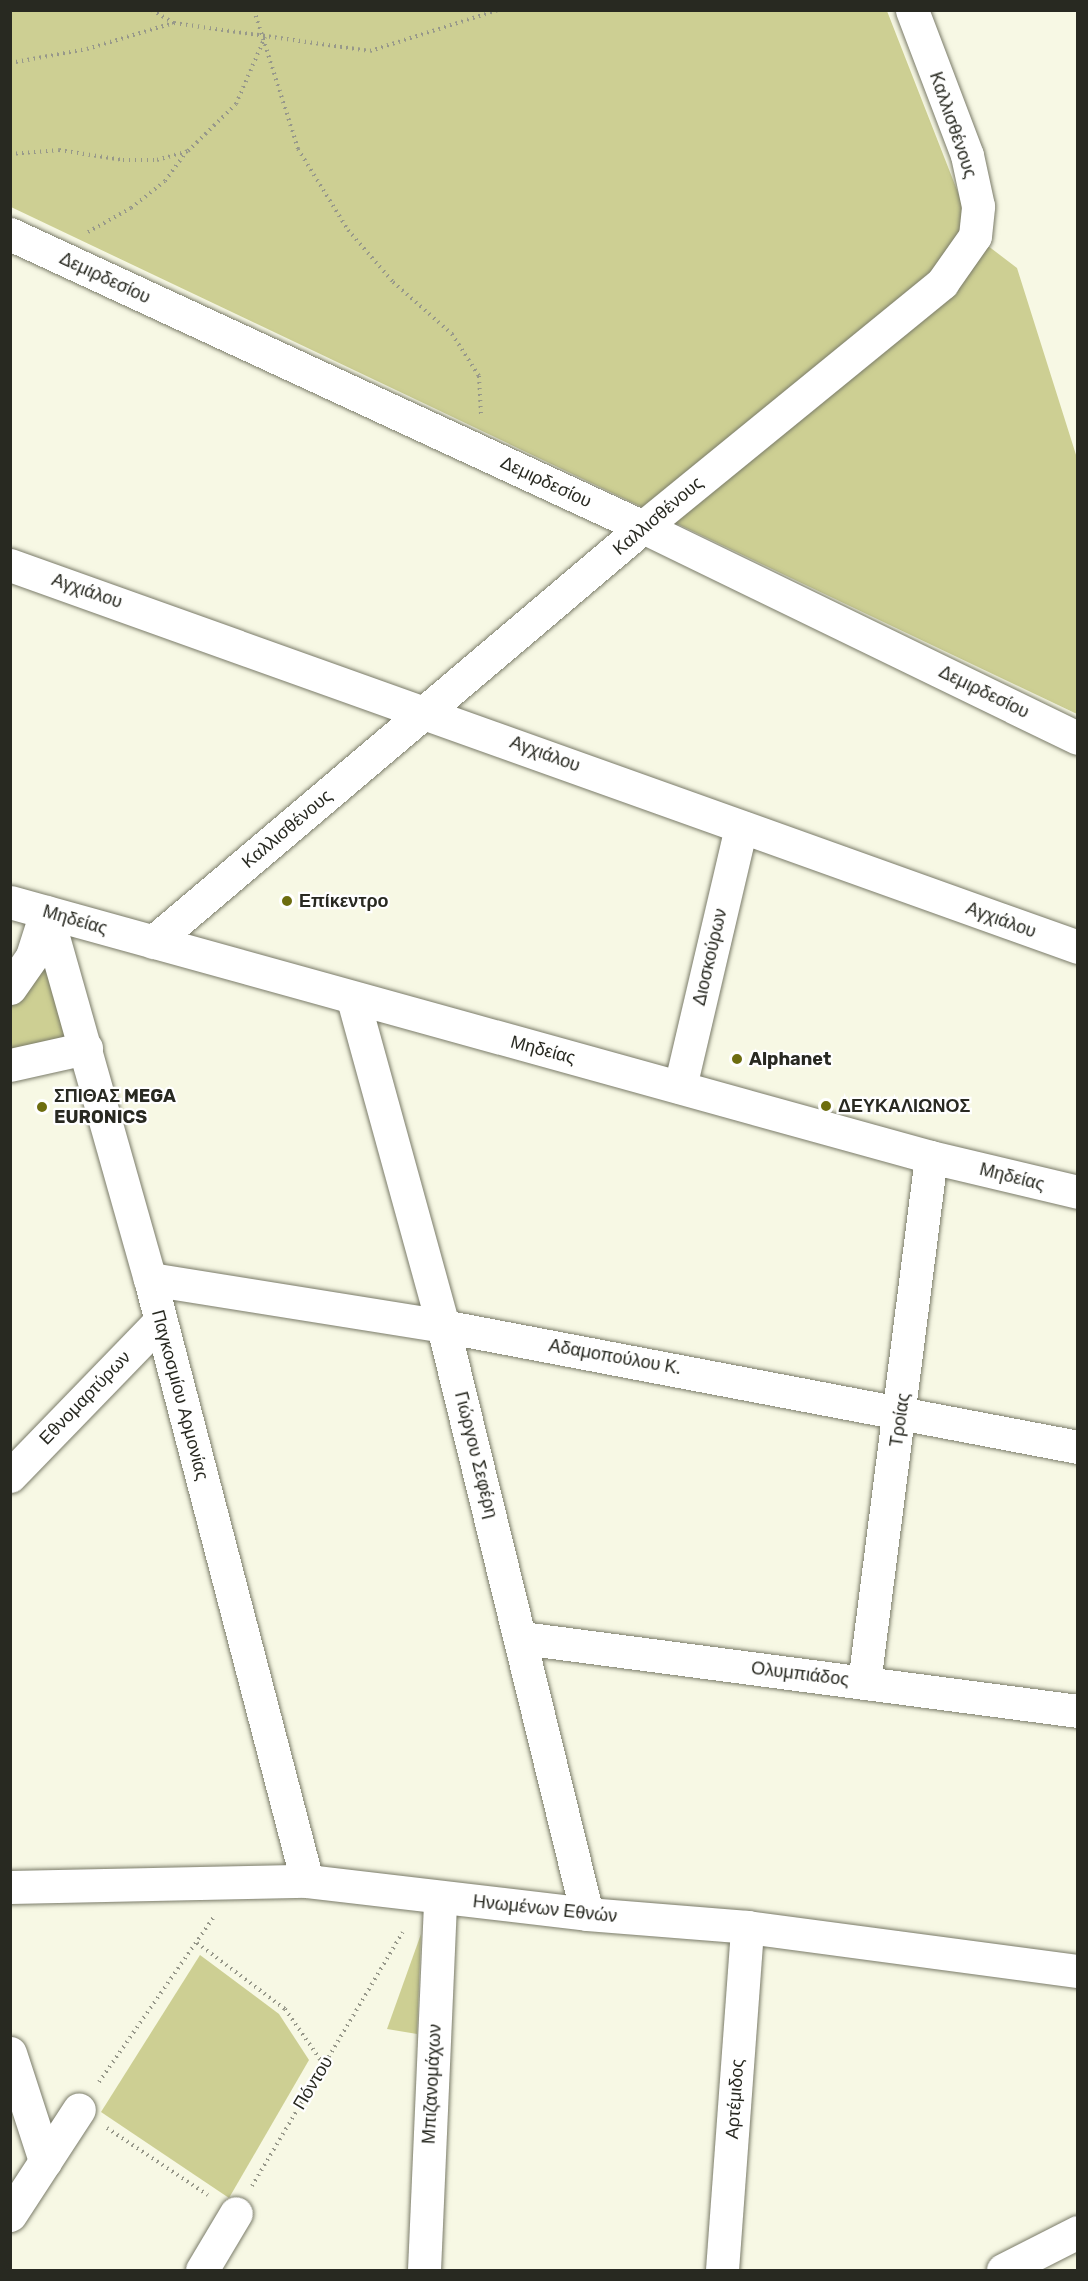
<!DOCTYPE html>
<html>
<head>
<meta charset="utf-8">
<style>
	body { margin:0 }
	#map { position:relative; width:1088px; height:2281px; overflow:hidden; background:#f7f8e4; font-family:Rubik,sans-serif }
	div>[style] { position:absolute }
	.green>* { inset:0; background:#cdcf93 }
	.path>* { height:4px; margin-top:-2px; transform-origin:0; background:repeating-linear-gradient(90deg,#97988a 0 1.5px,transparent 0 6px) }
	.roads { filter:drop-shadow(0 0 2px #7a7b69) drop-shadow(0 0 2px #7a7b69) }
	.minor>* { height:33px; margin:-16.5px; padding:0 16.5px; transform-origin:16.5px; border-radius:16.5px; background:#fff }
	.dots>* { width:16px; height:16px; translate:-50% -50%; box-sizing:border-box; border:3px solid #fff; border-radius:50% }
	span { translate:-50% -50%; white-space:nowrap; text-align:center; line-height:1.15; -webkit-text-stroke:4.5px #fff; paint-order:stroke }
	.street-label { font-size:18px; color:#282921 }
	.poi-label { font-size:18px; color:#282921; font-weight:700 }
	.left { translate:0 -50%; text-align:left }
	.frame { position:absolute; inset:0; border:12px solid #282921; pointer-events:none }
</style>
</head>
<body>
<div id="map">
	<div class="green">
		<div style="clip-path:polygon(10px 11px,887px 11px,975px 236px,1017px 268px,1077px 458px,1077px 714px,11px 207px)"></div>
		<div style="clip-path:polygon(43px 957px,65px 1035px,56px 1045px,11px 1055px,10px 1007px)"></div>
		<div style="clip-path:polygon(421px 1934px,417px 2034px,387px 2029px)"></div>
		<div style="clip-path:polygon(200px 1955px,279px 2014px,309px 2060px,229px 2198px,101px 2112px)"></div>
	</div>
	<div class="path">
		<div style="left:152px;top:10px;width:26px;rotate:31deg"></div>
		<div style="left:174px;top:23px;width:198px;rotate:8.1deg"></div>
		<div style="left:370px;top:51px;width:134px;rotate:-17.8deg"></div>
		<div style="left:254px;top:10px;width:146px;rotate:72.4deg"></div>
		<div style="left:298px;top:149px;width:95px;rotate:58.3deg"></div>
		<div style="left:348px;top:230px;width:69px;rotate:49.1deg"></div>
		<div style="left:393px;top:282px;width:79px;rotate:41.4deg"></div>
		<div style="left:452px;top:334px;width:50px;rotate:57.3deg"></div>
		<div style="left:479px;top:376px;width:39px;rotate:87deg"></div>
		<div style="left:10px;top:63px;width:78px;rotate:-10.3deg"></div>
		<div style="left:87px;top:49px;width:90px;rotate:-16.8deg"></div>
		<div style="left:10px;top:154px;width:49px;rotate:-4.7deg"></div>
		<div style="left:59px;top:150px;width:65px;rotate:8.9deg"></div>
		<div style="left:123px;top:160px;width:34px"></div>
		<div style="left:157px;top:160px;width:32px;rotate:-16deg"></div>
		<div style="left:188px;top:151px;width:67px;rotate:-44.4deg"></div>
		<div style="left:236px;top:104px;width:73px;rotate:-66.6deg"></div>
		<div style="left:88px;top:232px;width:49px;rotate:-29.2deg"></div>
		<div style="left:131px;top:208px;width:43px;rotate:-38.5deg"></div>
		<div style="left:165px;top:181px;width:37px;rotate:-54deg"></div>
		<div style="left:197px;top:1943px;width:110px;rotate:36.9deg"></div>
		<div style="left:285px;top:2009px;width:68px;rotate:55.1deg"></div>
		<div style="left:99px;top:2082px;width:200px;rotate:-55.2deg"></div>
		<div style="left:107px;top:2128px;width:121px;rotate:33.6deg"></div>
		<div style="left:252px;top:2186px;width:295px;rotate:-59.3deg"></div>
	</div>
	<div class="roads">
		<div class="minor">
			<div style="left:10px;top:234px;width:698px;rotate:24.84deg"></div>
			<div style="left:643px;top:527px;width:483px;rotate:25.9deg"></div>
			<div style="left:10px;top:565px;width:1134px;rotate:19.68deg"></div>
			<div style="left:10px;top:902px;width:956px;rotate:15.48deg"></div>
			<div style="left:931px;top:1157px;width:151px;rotate:13.4deg"></div>
			<div style="left:46px;top:912px;width:381px;rotate:74.2deg"></div>
			<div style="left:150px;top:1279px;width:622px;rotate:75.38deg"></div>
			<div style="left:153px;top:942px;width:642px;rotate:-40.26deg"></div>
			<div style="left:643px;top:527px;width:386px;rotate:-39.2deg"></div>
			<div style="left:942px;top:283px;width:57px;rotate:-54.9deg"></div>
			<div style="left:975px;top:236px;width:30px;rotate:-84deg"></div>
			<div style="left:978px;top:206px;width:52px;rotate:-102.2deg"></div>
			<div style="left:967px;top:155px;width:155px;rotate:-110.8deg"></div>
			<div style="left:10px;top:988px;width:39px;rotate:-55deg"></div>
			<div style="left:32px;top:956px;width:46px;rotate:-72.3deg"></div>
			<div style="left:353px;top:999px;width:339px;rotate:74.6deg"></div>
			<div style="left:443px;top:1326px;width:605px;rotate:76.24deg"></div>
			<div style="left:10px;top:1065px;width:78px;rotate:-12.6deg"></div>
			<div style="left:680px;top:1087px;width:267px;rotate:-76.8deg"></div>
			<div style="left:150px;top:1279px;width:297px;rotate:9.1deg"></div>
			<div style="left:443px;top:1326px;width:646px;rotate:10.79deg"></div>
			<div style="left:10px;top:1476px;width:216px;rotate:-45.9deg"></div>
			<div style="left:522px;top:1638px;width:561px;rotate:7.48deg"></div>
			<div style="left:864px;top:1683px;width:530px;rotate:-82.74deg"></div>
			<div style="left:10px;top:1887px;width:297px;rotate:-1.2deg"></div>
			<div style="left:307px;top:1881px;width:282px;rotate:6.7deg"></div>
			<div style="left:587px;top:1914px;width:161px;rotate:4.6deg"></div>
			<div style="left:747px;top:1927px;width:334px;rotate:7.6deg"></div>
			<div style="left:10px;top:2053px;width:114px;rotate:72deg"></div>
			<div style="left:10px;top:2215px;width:126px;rotate:-56.9deg"></div>
			<div style="left:202px;top:2270px;width:66px;rotate:-59.2deg"></div>
			<div style="left:424px;top:2270px;width:372px;rotate:-87.5deg"></div>
			<div style="left:722px;top:2270px;width:344px;rotate:-85.8deg"></div>
			<div style="left:1003px;top:2270px;width:84px;rotate:-26.9deg"></div>
		</div>
	</div>
	<div class="dots">
		<div style="left:287px;top:901px;background:#6d6d0f"></div>
		<div style="left:737px;top:1059px;background:#6d6d0f"></div>
		<div style="left:826px;top:1106px;background:#6d6d0f"></div>
		<div style="left:42px;top:1107px;background:#6d6d0f"></div>
	</div>
	<div class="street-label">
		<span style="left:953px;top:125px;rotate:71deg">Καλλισθένους</span>
		<span style="left:105px;top:278px;rotate:25deg">Δεμιρδεσίου</span>
		<span style="left:546px;top:482px;rotate:25deg">Δεμιρδεσίου</span>
		<span style="left:658px;top:516px;rotate:-40deg">Καλλισθένους</span>
		<span style="left:87px;top:591px;rotate:19deg">Αγχιάλου</span>
		<span style="left:984px;top:692px;rotate:26deg">Δεμιρδεσίου</span>
		<span style="left:545px;top:754px;rotate:20deg">Αγχιάλου</span>
		<span style="left:287px;top:829px;rotate:-40deg">Καλλισθένους</span>
		<span style="left:75px;top:920px;rotate:16deg">Μηδείας</span>
		<span style="left:1001px;top:920px;rotate:20deg">Αγχιάλου</span>
		<span style="left:710px;top:957px;rotate:-77deg">Διοσκούρων</span>
		<span style="left:543px;top:1050px;rotate:15deg">Μηδείας</span>
		<span style="left:1012px;top:1177px;rotate:14deg">Μηδείας</span>
		<span style="left:615px;top:1357px;rotate:10deg">Αδαμοπούλου Κ.</span>
		<span style="left:180px;top:1395px;rotate:75deg">Παγκοσμίου Αρμονίας</span>
		<span style="left:85px;top:1398px;rotate:-46deg">Εθνομαρτύρων</span>
		<span style="left:900px;top:1420px;rotate:-82deg">Τροίας</span>
		<span style="left:476px;top:1455px;rotate:76deg">Γιώργου Σεφέρη</span>
		<span style="left:800px;top:1674px;rotate:7deg">Ολυμπιάδος</span>
		<span style="left:545px;top:1909px;rotate:6deg">Ηνωμένων Εθνών</span>
		<span style="left:313px;top:2083px;rotate:-59deg">Πόντου</span>
		<span style="left:432px;top:2084px;rotate:-87deg">Μπιζανομάχων</span>
		<span style="left:735px;top:2099px;rotate:-86deg">Αρτέμιδος</span>
	</div>
	<div class="poi-label">
		<span class="left" style="left:299px;top:901px">Επίκεντρο</span>
		<span class="left" style="left:749px;top:1059px">Alphanet</span>
		<span class="left" style="left:54px;top:1107px">ΣΠΙΘΑΣ MEGA<br>EURONICS</span>
		<span class="left" style="left:838px;top:1106px">ΔΕΥΚΑΛΙΩΝΟΣ</span>
	</div>
	<div class="frame"></div>
</div>
</body>
</html>
